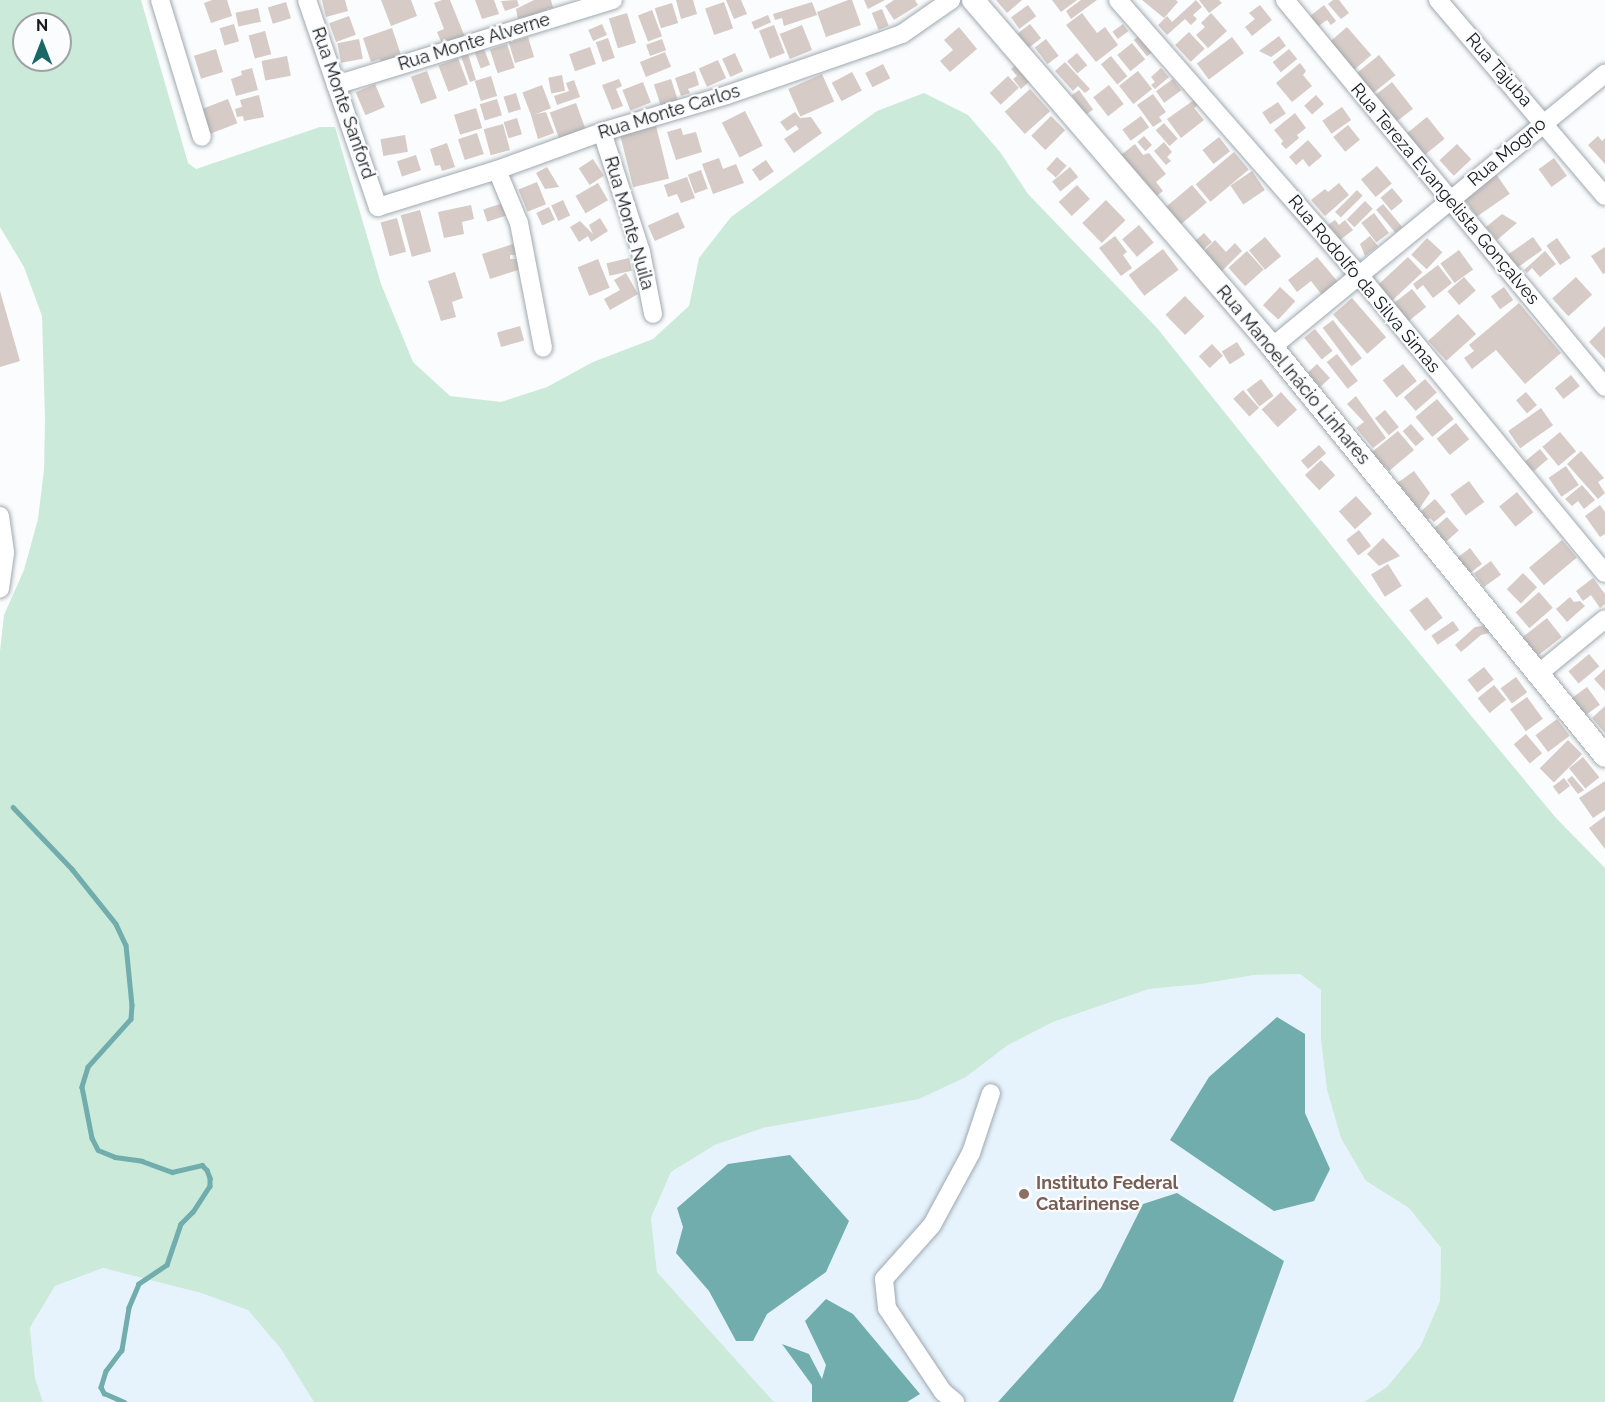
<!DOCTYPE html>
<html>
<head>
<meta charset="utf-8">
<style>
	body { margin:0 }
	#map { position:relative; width:1605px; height:1402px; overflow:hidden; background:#fafcfd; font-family:Raleway,sans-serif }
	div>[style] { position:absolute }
	.built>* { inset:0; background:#e6f3fd }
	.green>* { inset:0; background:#cbeada }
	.water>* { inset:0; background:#70adac }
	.stream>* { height:4.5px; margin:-2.25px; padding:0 2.25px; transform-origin:2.25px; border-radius:2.25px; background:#70adac }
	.building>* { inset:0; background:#d6cbc6; transform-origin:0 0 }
	.roads { filter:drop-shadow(0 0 2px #9fa8af) drop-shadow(0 0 2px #9fa8af) }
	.minor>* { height:18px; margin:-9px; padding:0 9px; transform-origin:9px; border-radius:9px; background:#fff }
	.major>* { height:22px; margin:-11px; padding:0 11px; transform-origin:11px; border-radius:11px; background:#fff }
	.dots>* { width:16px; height:16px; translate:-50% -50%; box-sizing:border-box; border:3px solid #fafcfd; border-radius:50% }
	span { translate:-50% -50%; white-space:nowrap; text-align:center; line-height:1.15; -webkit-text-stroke:4.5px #fafcfd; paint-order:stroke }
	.street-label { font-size:18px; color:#171a1d }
	.education-label { font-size:18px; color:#785e54; font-weight:700 }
	.left { translate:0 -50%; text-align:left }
	.north { position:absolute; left:12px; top:12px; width:60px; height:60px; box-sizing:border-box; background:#fafcfd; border:2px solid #9fa2a3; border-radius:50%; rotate:0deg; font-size:16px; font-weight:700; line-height:24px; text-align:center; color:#171a1d }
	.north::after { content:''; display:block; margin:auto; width:21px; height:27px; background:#196766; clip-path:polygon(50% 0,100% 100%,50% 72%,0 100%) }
</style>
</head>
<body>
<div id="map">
	<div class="built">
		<div style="clip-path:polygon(1300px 974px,1321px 990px,1321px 1040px,1327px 1090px,1341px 1137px,1366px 1181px,1409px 1208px,1441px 1248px,1440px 1301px,1420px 1347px,1387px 1387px,1364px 1402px,774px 1402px,657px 1272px,651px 1218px,671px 1172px,715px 1145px,763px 1128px,814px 1118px,966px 1077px,1008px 1045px,1053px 1022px,1149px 989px,1201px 984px,1254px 975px)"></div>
		<div style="clip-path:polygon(103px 1268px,201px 1293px,249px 1310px,281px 1349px,314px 1402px,43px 1402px,35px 1378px,30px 1329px,55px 1286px)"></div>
	</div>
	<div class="green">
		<div style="clip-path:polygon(evenodd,0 0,141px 0,188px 163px,196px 169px,320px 127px,335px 127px,381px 284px,413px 362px,450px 396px,501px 402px,547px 387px,593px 362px,653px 339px,689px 306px,699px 258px,731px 217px,877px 111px,924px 93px,968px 115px,1000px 152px,1028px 194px,1157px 328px,1371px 595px,1556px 818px,1605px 868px,1605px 1402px,1364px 1402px,1387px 1387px,1420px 1347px,1440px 1301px,1441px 1248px,1409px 1208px,1366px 1181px,1341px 1138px,1327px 1090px,1321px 1040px,1321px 990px,1300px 974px,1254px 975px,1201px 984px,1149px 989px,1053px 1022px,1008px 1045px,966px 1077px,919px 1099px,763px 1128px,715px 1145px,671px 1172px,651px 1218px,657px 1272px,774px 1402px,314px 1402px,281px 1349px,248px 1310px,201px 1293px,103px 1268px,55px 1286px,30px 1328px,35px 1378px,43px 1402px,0 1402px,0 651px,4px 615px,24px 570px,38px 519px,44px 470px,45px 420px,42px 316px,24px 267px,0 227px,0 0,24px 24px,60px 24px,60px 60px,24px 60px,24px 24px)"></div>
	</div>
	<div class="water">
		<div style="clip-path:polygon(1277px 1017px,1305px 1034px,1305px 1113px,1330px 1169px,1314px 1201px,1274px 1211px,1170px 1140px,1209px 1077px)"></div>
		<div style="clip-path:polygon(790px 1155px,849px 1221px,826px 1272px,767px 1314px,753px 1341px,736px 1341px,709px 1291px,676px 1253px,683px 1227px,677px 1208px,728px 1164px)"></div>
		<div style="clip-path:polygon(1177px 1193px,1284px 1261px,1233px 1402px,998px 1402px,1101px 1288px,1143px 1204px)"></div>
		<div style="clip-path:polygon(826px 1299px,853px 1314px,920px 1394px,907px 1402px,812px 1402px,812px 1385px,782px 1344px,809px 1354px,822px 1379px,826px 1365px,805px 1321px)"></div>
	</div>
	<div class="stream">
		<div style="left:13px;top:807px;width:86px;rotate:46.4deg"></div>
		<div style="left:72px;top:869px;width:70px;rotate:51.3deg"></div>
		<div style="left:116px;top:924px;width:23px;rotate:65deg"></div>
		<div style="left:126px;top:945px;width:60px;rotate:84.3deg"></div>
		<div style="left:132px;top:1005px;width:14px;rotate:94deg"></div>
		<div style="left:131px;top:1019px;width:64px;rotate:131.9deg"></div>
		<div style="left:88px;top:1067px;width:21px;rotate:107deg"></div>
		<div style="left:82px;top:1087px;width:52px;rotate:78.9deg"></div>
		<div style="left:92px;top:1138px;width:13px;rotate:63deg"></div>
		<div style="left:98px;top:1150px;width:18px;rotate:22deg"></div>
		<div style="left:115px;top:1157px;width:27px;rotate:8deg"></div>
		<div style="left:142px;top:1161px;width:32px;rotate:20deg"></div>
		<div style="left:172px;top:1172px;width:31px;rotate:-13deg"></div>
		<div style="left:202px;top:1165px;width:7px;rotate:45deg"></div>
		<div style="left:207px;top:1170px;width:9px;rotate:69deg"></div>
		<div style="left:210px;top:1178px;width:8px;rotate:90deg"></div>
		<div style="left:210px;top:1186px;width:31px;rotate:123deg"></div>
		<div style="left:193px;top:1212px;width:17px;rotate:135deg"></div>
		<div style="left:181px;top:1224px;width:43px;rotate:108.9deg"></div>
		<div style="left:167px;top:1265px;width:34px;rotate:146deg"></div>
		<div style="left:139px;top:1284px;width:26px;rotate:113deg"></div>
		<div style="left:129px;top:1308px;width:43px;rotate:99.5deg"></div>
		<div style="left:122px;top:1350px;width:26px;rotate:127deg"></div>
		<div style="left:106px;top:1371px;width:17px;rotate:107deg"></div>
		<div style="left:101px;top:1387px;width:7px;rotate:63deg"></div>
		<div style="left:104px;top:1393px;width:22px;rotate:24deg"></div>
	</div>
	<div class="building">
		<div style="clip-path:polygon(212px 0,227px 0,232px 16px,211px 23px,204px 3px)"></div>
		<div style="clip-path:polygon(322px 0,345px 0,348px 11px,326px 17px)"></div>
		<div style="clip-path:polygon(381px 0,411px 0,417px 16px,391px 26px)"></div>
		<div style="clip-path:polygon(442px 0,450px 0,467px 42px,445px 51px,437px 32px,444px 29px,434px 3px)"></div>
		<div style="clip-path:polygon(475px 0,494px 0,499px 14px,482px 19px)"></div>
		<div style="clip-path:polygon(517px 0,519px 6px,505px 11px,501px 1px)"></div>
		<div style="clip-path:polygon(534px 0,551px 0,553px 8px,547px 9px,548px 17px,525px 23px,524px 17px,518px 19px,516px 9px)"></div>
		<div style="clip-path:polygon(676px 0,693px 0,697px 14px,681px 19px)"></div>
		<div style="clip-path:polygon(726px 0,741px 0,747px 14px,734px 19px)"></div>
		<div style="clip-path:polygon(848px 0,852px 0,861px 25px,826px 37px,817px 12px)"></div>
		<div style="clip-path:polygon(864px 0,885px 0,868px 9px)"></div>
		<div style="clip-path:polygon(894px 0,915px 0,918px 5px,894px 20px,885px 6px)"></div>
		<div style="clip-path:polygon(996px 0,1022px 0,1007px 13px)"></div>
		<div style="clip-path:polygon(1052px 0,1077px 0,1061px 12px)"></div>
		<div style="clip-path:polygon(1081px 0,1097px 0,1071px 19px,1066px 11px)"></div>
		<div style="clip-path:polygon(1142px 0,1176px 0,1178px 2px,1164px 18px)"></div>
		<div style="clip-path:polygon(1196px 0,1202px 7px,1193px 15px,1197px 19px,1191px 25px,1185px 19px,1167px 35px,1158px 25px,1167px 16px,1172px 22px)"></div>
		<div style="clip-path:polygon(1199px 0,1219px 0,1222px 3px,1209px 13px)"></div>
		<div style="clip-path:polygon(1333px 0,1339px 0,1349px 13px,1341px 19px,1328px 4px)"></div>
		<div style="left:286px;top:2px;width:17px;height:19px;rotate:73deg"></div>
		<div style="left:724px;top:2px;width:28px;height:20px;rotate:71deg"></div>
		<div style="clip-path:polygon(812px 2px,817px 15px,784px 26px,782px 18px,775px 20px,773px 14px)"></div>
		<div style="left:672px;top:3px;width:21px;height:18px;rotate:73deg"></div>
		<div style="left:1028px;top:5px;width:14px;height:21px;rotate:54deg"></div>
		<div style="clip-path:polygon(1260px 5px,1272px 20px,1252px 36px,1245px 27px,1255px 19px,1249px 13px)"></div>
		<div style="clip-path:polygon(1324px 5px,1336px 21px,1331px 25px,1327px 20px,1317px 27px,1309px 17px)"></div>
		<div style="left:258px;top:8px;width:14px;height:23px;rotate:78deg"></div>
		<div style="left:882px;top:9px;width:18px;height:11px;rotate:68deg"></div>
		<div style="left:652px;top:10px;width:28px;height:15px;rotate:69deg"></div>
		<div style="left:627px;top:13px;width:31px;height:19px;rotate:73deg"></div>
		<div style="clip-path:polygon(1082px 13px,1097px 33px,1105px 27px,1118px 45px,1096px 62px,1066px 25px)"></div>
		<div style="clip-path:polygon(1211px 13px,1227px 31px,1208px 48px,1196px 35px,1205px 27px,1201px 23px)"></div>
		<div style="left:768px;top:15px;width:8px;height:18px;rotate:67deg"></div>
		<div style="left:349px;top:16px;width:20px;height:21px;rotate:70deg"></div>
		<div style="left:234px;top:24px;width:18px;height:15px;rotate:74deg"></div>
		<div style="left:602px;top:24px;width:12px;height:15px;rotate:66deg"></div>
		<div style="left:1030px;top:24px;width:18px;height:16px;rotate:52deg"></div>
		<div style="left:1123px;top:24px;width:9px;height:13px;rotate:54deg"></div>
		<div style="left:774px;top:25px;width:30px;height:16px;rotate:69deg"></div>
		<div style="left:802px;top:25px;width:27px;height:24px;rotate:68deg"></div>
		<div style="clip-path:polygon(959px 27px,977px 49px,950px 72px,940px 61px,953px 50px,944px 40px)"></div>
		<div style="left:1347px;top:27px;width:37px;height:26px;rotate:49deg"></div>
		<div style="clip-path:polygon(392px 28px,403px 61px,383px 67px,380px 59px,371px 62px,363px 38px)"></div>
		<div style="left:265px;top:31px;width:24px;height:17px;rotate:75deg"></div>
		<div style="left:1189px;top:32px;width:23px;height:19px;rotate:47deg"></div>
		<div style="left:1140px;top:35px;width:21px;height:8px;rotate:51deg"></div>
		<div style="clip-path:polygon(1279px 36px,1286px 46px,1271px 57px,1259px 51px)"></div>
		<div style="left:528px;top:37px;width:21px;height:20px;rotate:73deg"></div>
		<div style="left:1232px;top:37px;width:20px;height:44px;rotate:53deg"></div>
		<div style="left:608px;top:38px;width:21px;height:13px;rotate:71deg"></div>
		<div style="left:359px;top:39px;width:20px;height:22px;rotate:79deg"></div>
		<div style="left:662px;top:39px;width:12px;height:17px;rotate:70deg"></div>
		<div style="left:1046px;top:39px;width:21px;height:14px;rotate:53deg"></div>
		<div style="left:1132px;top:43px;width:21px;height:19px;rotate:51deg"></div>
		<div style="left:507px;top:44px;width:25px;height:18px;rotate:72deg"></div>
		<div style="left:590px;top:47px;width:18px;height:22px;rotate:71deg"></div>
		<div style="left:216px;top:49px;width:24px;height:23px;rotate:73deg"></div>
		<div style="left:484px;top:49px;width:17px;height:10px;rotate:69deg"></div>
		<div style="left:1289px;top:49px;width:13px;height:21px;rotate:51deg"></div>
		<div style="left:665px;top:52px;width:16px;height:27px;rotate:68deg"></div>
		<div style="left:735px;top:53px;width:20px;height:14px;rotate:66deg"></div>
		<div style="left:1077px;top:53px;width:16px;height:13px;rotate:50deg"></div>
		<div style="clip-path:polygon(468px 54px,476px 80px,470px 82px,461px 56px)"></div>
		<div style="left:1379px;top:55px;width:26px;height:32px;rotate:51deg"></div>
		<div style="left:287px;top:56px;width:20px;height:26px;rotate:79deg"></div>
		<div style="left:1111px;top:56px;width:26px;height:13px;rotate:51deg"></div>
		<div style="left:458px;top:58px;width:28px;height:21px;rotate:69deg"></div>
		<div style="left:718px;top:60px;width:20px;height:21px;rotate:66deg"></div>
		<div style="clip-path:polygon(1065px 62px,1090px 89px,1085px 93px,1078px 86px,1073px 91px,1055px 71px)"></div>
		<div style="clip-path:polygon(1300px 63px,1306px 71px,1303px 75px,1312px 86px,1292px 102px,1276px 83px)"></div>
		<div style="left:883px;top:64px;width:16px;height:20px;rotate:63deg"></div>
		<div style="clip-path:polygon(1016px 65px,1030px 81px,1021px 89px,1013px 79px,1017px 76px,1011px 69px)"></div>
		<div style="clip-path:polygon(252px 68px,258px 90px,236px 96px,231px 79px,242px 75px,241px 71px)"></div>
		<div style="clip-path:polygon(1161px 68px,1169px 77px,1155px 89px,1151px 85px,1155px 82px,1151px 77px)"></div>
		<div style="left:427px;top:71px;width:29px;height:17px;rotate:70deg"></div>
		<div style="clip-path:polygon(695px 71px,699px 85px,688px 89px,690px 93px,681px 96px,675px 78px)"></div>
		<div style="left:1138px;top:71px;width:23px;height:24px;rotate:52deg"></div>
		<div style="left:852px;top:72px;width:21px;height:23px;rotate:62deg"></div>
		<div style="left:822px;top:74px;width:30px;height:37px;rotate:66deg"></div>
		<div style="left:562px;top:75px;width:16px;height:14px;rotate:79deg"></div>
		<div style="left:491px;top:76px;width:21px;height:17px;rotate:73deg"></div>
		<div style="left:1008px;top:76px;width:16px;height:25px;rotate:47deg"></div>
		<div style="clip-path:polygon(619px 79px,622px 86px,616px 89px,623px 106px,612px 110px,602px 85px)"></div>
		<div style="left:671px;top:79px;width:22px;height:18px;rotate:72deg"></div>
		<div style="left:1173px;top:79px;width:14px;height:21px;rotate:54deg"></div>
		<div style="clip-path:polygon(574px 80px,580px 97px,557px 105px,554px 96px,569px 91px,566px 83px)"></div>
		<div style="left:643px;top:82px;width:22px;height:22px;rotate:69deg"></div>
		<div style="left:1392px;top:82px;width:34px;height:23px;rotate:52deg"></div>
		<div style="left:375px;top:84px;width:25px;height:21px;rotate:67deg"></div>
		<div style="left:542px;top:85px;width:25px;height:21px;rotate:69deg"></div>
		<div style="left:1109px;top:85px;width:24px;height:20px;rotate:52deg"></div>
		<div style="left:1030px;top:89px;width:30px;height:34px;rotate:48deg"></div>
		<div style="left:1079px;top:90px;width:24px;height:9px;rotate:54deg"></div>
		<div style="left:516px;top:93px;width:17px;height:13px;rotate:73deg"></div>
		<div style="clip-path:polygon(1153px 94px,1166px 112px,1159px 117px,1162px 121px,1153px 127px,1137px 105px)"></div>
		<div style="clip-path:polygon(259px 95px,264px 117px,244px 121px,243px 116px,237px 117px,235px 109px,242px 107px,240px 100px)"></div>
		<div style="left:1316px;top:95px;width:12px;height:16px;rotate:48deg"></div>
		<div style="left:228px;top:99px;width:26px;height:29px;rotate:69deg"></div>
		<div style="left:497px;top:99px;width:17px;height:18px;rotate:73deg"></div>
		<div style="clip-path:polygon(1194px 100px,1198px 105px,1194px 108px,1204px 120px,1181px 138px,1167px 119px)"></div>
		<div style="left:1278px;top:102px;width:14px;height:19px;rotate:56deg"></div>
		<div style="left:576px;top:103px;width:30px;height:28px;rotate:70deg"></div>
		<div style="left:1342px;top:107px;width:16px;height:24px;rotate:55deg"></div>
		<div style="left:476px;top:108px;width:21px;height:23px;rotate:73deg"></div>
		<div style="left:745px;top:111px;width:39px;height:26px;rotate:63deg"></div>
		<div style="clip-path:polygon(546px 112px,554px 133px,538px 139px,531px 115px)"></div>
		<div style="clip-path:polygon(795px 112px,800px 118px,811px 117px,822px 133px,794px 153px,784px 139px,799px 129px,796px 125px,787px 131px,780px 122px)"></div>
		<div style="clip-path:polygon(1295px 113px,1306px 128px,1297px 135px,1299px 138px,1286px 149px,1281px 144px,1283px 141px,1274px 130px)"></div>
		<div style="left:1051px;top:116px;width:20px;height:28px;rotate:45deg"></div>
		<div style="left:1141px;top:116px;width:14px;height:23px;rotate:54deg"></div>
		<div style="left:1427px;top:117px;width:28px;height:31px;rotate:51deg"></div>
		<div style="left:517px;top:118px;width:17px;height:14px;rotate:73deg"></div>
		<div style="left:1164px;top:123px;width:21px;height:11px;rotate:49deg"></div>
		<div style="left:503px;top:124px;width:27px;height:20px;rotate:75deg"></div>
		<div style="left:1348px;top:125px;width:19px;height:19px;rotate:51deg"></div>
		<div style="left:656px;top:126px;width:54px;height:37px;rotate:76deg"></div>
		<div style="clip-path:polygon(681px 128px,683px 135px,696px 132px,702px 152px,676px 160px,667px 132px)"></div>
		<div style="left:477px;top:133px;width:22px;height:20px;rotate:72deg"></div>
		<div style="left:405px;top:135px;width:17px;height:25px;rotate:80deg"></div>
		<div style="left:1144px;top:136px;width:12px;height:9px;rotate:48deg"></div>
		<div style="clip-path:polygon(1598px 136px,1602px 141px,1605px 138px,1605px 164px,1588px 145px)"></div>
		<div style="left:1219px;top:137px;width:18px;height:21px;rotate:52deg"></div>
		<div style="clip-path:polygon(1308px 140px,1322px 156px,1309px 167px,1303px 159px,1296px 165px,1289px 157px)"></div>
		<div style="clip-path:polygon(1164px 142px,1172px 152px,1167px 157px,1171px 161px,1166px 165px,1154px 151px)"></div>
		<div style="clip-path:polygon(447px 143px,455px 167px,442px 171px,440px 165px,435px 166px,430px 149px)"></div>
		<div style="clip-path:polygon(1135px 144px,1143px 155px,1149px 153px,1166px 174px,1156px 182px,1163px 191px,1150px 201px,1117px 158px)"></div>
		<div style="left:1457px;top:144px;width:21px;height:24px;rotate:47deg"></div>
		<div style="left:1234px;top:152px;width:23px;height:50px;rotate:50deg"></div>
		<div style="left:416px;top:155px;width:16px;height:20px;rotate:72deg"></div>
		<div style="left:1057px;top:157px;width:13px;height:16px;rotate:42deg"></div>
		<div style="clip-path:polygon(719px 158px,723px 169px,736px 164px,744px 183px,713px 194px,702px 164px)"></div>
		<div style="left:1554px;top:158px;width:22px;height:19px;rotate:54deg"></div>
		<div style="left:593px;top:159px;width:20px;height:17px;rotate:57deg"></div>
		<div style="left:766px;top:160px;width:14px;height:17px;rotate:56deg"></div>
		<div style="left:1377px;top:166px;width:23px;height:21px;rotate:50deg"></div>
		<div style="clip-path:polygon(547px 167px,559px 187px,545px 189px,536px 173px)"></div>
		<div style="left:1070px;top:167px;width:13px;height:23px;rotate:51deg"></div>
		<div style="left:701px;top:170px;width:20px;height:14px;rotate:70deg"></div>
		<div style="left:1252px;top:171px;width:23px;height:26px;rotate:56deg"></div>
		<div style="left:1496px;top:174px;width:24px;height:40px;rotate:55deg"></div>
		<div style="clip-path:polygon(687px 177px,695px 198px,681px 203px,677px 194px,668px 197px,664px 185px)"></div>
		<div style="left:537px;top:182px;width:24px;height:20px;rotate:68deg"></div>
		<div style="left:598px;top:183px;width:20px;height:26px;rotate:60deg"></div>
		<div style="clip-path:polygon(1339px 183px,1349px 195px,1325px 216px,1311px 200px,1325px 189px,1328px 192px)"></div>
		<div style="left:1077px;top:185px;width:19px;height:25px;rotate:47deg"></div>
		<div style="left:1192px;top:185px;width:23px;height:40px;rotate:50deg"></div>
		<div style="left:1392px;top:188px;width:17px;height:15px;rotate:50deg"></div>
		<div style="left:1357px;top:190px;width:8px;height:31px;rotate:45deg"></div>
		<div style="left:563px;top:200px;width:17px;height:13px;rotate:65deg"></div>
		<div style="left:1106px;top:200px;width:28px;height:33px;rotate:46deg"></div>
		<div style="left:1365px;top:201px;width:11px;height:26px;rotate:45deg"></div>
		<div style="left:506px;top:202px;width:13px;height:24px;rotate:72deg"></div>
		<div style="left:1383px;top:204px;width:30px;height:9px;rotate:50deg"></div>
		<div style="clip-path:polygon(471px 205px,474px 219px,462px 222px,464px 234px,444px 238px,438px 212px)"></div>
		<div style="left:549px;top:207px;width:14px;height:14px;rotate:65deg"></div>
		<div style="left:420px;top:210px;width:43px;height:20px;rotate:75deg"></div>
		<div style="left:678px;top:212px;width:17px;height:33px;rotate:66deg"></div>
		<div style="left:1374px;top:213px;width:25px;height:16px;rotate:53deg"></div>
		<div style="clip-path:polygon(1502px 214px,1517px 223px,1497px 240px,1486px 227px)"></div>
		<div style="left:397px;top:218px;width:35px;height:17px;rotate:75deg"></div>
		<div style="clip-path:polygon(600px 218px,608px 231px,591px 242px,588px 236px,579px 242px,570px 227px,580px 221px,593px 234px,589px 225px)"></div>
		<div style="clip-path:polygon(1335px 220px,1339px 225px,1345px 220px,1353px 230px,1340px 240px,1328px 225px)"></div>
		<div style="left:1139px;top:225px;width:23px;height:22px;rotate:50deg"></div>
		<div style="left:1204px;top:233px;width:12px;height:17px;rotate:48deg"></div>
		<div style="clip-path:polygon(1115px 236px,1127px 252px,1123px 255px,1132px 268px,1121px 276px,1099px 248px)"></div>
		<div style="clip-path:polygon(1370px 236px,1378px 246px,1365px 256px,1360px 244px)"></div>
		<div style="left:1265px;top:237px;width:25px;height:21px;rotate:50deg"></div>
		<div style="left:1533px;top:237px;width:16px;height:32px;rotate:55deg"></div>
		<div style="left:1427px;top:238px;width:21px;height:23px;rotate:43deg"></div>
		<div style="left:1557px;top:238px;width:24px;height:13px;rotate:55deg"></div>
		<div style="clip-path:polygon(1215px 240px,1226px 252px,1235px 243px,1242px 251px,1217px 276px,1198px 257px)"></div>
		<div style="clip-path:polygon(513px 244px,520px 255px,510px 255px,510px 259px,520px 259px,521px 269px,490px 279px,482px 254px)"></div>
		<div style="clip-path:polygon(1605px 247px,1605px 273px,1603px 274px,1591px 256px)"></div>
		<div style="left:1163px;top:249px;width:26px;height:43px;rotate:53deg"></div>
		<div style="left:1459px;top:250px;width:24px;height:23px;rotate:54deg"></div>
		<div style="left:1247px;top:251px;width:25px;height:25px;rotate:48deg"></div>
		<div style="clip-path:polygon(1545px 251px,1556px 264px,1540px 277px,1532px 268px,1527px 273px,1524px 270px)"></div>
		<div style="clip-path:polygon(1317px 257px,1338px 282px,1322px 295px,1311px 281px,1297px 292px,1288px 280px)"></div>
		<div style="left:1408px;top:257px;width:21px;height:43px;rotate:47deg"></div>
		<div style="left:629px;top:258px;width:13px;height:23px;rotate:77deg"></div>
		<div style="left:598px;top:259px;width:31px;height:22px;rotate:68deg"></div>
		<div style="clip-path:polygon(1438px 265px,1452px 283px,1433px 298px,1423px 285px,1417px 290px,1413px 284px)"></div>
		<div style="clip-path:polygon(455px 272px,463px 298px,452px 302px,456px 317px,441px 321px,428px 281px)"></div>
		<div style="clip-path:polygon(626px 273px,638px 294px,610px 310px,604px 299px,620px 290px,614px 280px)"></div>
		<div style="left:1464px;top:277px;width:18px;height:22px;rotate:49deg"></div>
		<div style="left:1576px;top:277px;width:24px;height:32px;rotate:48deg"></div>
		<div style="left:1280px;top:287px;width:21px;height:25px;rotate:43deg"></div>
		<div style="left:1504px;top:287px;width:16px;height:16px;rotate:55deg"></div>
		<div style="left:1412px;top:289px;width:23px;height:24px;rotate:52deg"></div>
		<div style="clip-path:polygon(0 291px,20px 361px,0 367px)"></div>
		<div style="left:1185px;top:296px;width:28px;height:27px;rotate:46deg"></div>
		<div style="left:1352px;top:298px;width:52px;height:25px;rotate:49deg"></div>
		<div style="clip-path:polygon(1519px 303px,1561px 353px,1525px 384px,1496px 350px,1472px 369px,1464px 358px,1474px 351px,1469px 345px)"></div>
		<div style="left:1458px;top:314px;width:27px;height:40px;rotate:48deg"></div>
		<div style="left:1333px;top:320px;width:48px;height:13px;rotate:53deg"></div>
		<div style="left:520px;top:326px;width:15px;height:24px;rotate:74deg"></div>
		<div style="clip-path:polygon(1605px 326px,1605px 359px,1589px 342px)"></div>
		<div style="left:1315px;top:329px;width:28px;height:14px;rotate:51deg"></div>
		<div style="left:1237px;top:342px;width:15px;height:18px;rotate:58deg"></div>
		<div style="left:1212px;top:344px;width:16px;height:18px;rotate:47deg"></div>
		<div style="left:1337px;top:354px;width:34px;height:13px;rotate:52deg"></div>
		<div style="left:1317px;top:364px;width:19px;height:18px;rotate:47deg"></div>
		<div style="left:1403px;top:364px;width:22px;height:26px;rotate:51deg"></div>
		<div style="left:1571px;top:375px;width:14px;height:21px;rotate:51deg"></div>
		<div style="left:1261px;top:379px;width:21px;height:18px;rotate:53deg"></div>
		<div style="left:1425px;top:379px;width:18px;height:28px;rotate:49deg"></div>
		<div style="left:1243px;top:390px;width:24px;height:13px;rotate:48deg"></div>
		<div style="left:1281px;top:392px;width:24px;height:26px;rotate:48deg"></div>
		<div style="left:1526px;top:392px;width:17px;height:13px;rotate:50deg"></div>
		<div style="clip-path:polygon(1356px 396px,1386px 438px,1373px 448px,1356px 428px,1364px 422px,1347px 404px)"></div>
		<div style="left:1437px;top:399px;width:26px;height:28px;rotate:50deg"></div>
		<div style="left:1541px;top:408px;width:21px;height:40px;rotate:55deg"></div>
		<div style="left:1385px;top:410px;width:22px;height:13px;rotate:51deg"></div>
		<div style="left:1456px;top:423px;width:21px;height:25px;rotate:51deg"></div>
		<div style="left:1411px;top:424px;width:20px;height:11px;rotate:49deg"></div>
		<div style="clip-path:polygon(1398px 431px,1414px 450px,1389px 471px,1385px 466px,1379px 470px,1367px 456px)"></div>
		<div style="left:1560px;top:432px;width:25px;height:23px;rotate:50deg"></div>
		<div style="left:1319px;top:445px;width:11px;height:24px;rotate:49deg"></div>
		<div style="clip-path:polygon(1540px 449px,1548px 459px,1534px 471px,1523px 463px)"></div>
		<div style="clip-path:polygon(1581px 451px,1604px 478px,1598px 482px,1605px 493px,1598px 499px,1567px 464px)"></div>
		<div style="left:1321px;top:460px;width:21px;height:22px;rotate:47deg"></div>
		<div style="left:1566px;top:466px;width:23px;height:21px;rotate:56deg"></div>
		<div style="clip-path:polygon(1414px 471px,1430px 493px,1417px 512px,1396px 484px)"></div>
		<div style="left:1469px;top:481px;width:26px;height:23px;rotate:54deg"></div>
		<div style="clip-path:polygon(1582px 485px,1595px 500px,1584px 509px,1578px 501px,1572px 506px,1565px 499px)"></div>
		<div style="left:1517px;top:492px;width:26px;height:23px;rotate:51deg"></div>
		<div style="left:1356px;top:496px;width:24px;height:23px;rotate:48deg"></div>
		<div style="clip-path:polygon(1435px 499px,1446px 512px,1434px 522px,1430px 518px,1427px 520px,1420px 512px)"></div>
		<div style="clip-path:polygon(1600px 505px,1605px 512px,1605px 534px,1600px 537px,1585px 516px)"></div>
		<div style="left:1447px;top:517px;width:18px;height:21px;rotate:49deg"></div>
		<div style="left:1359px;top:530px;width:20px;height:16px;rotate:53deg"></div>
		<div style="clip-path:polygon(1383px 538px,1400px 556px,1379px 566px,1367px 554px)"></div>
		<div style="left:1562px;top:540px;width:23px;height:43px;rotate:50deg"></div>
		<div style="left:1470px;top:548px;width:20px;height:21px;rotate:53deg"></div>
		<div style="left:1491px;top:561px;width:17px;height:21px;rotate:54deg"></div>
		<div style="left:1388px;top:564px;width:26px;height:20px;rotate:58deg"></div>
		<div style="left:1523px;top:573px;width:20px;height:23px;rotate:45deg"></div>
		<div style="clip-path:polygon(1593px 578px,1605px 594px,1605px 604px,1600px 608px,1591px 595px,1583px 601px,1576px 591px)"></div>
		<div style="left:1539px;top:592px;width:21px;height:31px;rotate:49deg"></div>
		<div style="left:1427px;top:597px;width:26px;height:22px;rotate:53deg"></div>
		<div style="clip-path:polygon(1570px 597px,1574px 602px,1580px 601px,1585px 606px,1567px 622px,1556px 609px)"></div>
		<div style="left:1547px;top:618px;width:24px;height:31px;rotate:52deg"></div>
		<div style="left:1453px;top:621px;width:11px;height:26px;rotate:56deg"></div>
		<div style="clip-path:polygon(1488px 625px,1489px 633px,1481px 635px,1461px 652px,1455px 645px,1475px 627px)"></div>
		<div style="left:1589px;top:654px;width:16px;height:27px;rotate:50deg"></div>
		<div style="left:1484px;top:667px;width:16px;height:21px;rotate:52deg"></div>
		<div style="clip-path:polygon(1605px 669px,1605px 691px,1594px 679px)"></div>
		<div style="left:1516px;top:677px;width:19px;height:19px;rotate:54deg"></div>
		<div style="left:1494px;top:685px;width:19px;height:21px;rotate:51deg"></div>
		<div style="left:1587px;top:687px;width:22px;height:20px;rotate:54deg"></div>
		<div style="left:1527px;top:697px;width:27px;height:21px;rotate:54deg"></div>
		<div style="clip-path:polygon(1605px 706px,1605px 733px,1592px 718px)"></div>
		<div style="left:1557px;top:719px;width:21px;height:27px;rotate:53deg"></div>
		<div style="left:1526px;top:734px;width:25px;height:16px;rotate:50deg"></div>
		<div style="left:1568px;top:740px;width:20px;height:40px;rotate:45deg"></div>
		<div style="left:1583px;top:757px;width:26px;height:18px;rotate:51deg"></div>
		<div style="clip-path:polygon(1572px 776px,1584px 790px,1578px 794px,1567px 780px)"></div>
		<div style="left:1564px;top:778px;width:10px;height:14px;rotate:53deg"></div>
		<div style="clip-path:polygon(1605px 781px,1605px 810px,1593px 818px,1579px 798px)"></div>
		<div style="clip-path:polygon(1605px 816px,1605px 849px,1589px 828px)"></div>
	</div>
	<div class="roads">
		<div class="minor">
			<div style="left:160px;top:0;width:143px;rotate:73deg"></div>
			<div style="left:307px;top:0;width:219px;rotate:71.1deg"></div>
			<div style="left:378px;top:207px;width:125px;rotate:-17.3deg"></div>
			<div style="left:497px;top:170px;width:112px;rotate:-19.9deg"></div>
			<div style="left:602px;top:132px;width:130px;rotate:-16.5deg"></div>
			<div style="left:727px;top:95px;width:159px;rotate:-19.1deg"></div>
			<div style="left:877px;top:43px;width:27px;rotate:-20deg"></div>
			<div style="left:902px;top:34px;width:60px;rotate:-34.8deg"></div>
			<div style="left:1118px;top:0;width:366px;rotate:48.8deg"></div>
			<div style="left:1359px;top:275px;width:386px;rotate:50.5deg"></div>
			<div style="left:1285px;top:0;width:502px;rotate:50.41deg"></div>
			<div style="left:1438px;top:0;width:257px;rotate:49.6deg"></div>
			<div style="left:336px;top:85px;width:290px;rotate:-17.1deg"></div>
			<div style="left:602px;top:132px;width:126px;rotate:72deg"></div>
			<div style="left:641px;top:252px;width:63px;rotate:79deg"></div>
			<div style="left:497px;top:170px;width:57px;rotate:67.5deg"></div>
			<div style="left:519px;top:223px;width:127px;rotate:79.1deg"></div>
			<div style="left:1272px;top:347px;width:431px;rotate:-39.4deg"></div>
			<div style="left:0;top:516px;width:37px;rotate:82deg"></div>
			<div style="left:5px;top:553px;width:36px;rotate:98deg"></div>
			<div style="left:1539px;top:673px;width:85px;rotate:-39.3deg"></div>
			<div style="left:955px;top:1402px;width:16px;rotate:-140deg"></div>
			<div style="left:943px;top:1392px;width:101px;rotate:-123.7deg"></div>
			<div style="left:887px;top:1308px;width:29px;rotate:-96deg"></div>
			<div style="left:884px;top:1279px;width:72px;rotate:-48.4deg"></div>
			<div style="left:932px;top:1225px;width:82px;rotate:-61.6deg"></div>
			<div style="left:971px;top:1153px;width:63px;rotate:-71.6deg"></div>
		</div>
		<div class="major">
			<div style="left:973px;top:0;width:458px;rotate:49.2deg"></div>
			<div style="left:1272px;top:347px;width:527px;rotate:50.85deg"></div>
		</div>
	</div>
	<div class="dots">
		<div style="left:1024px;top:1194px;background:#8d6e63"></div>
	</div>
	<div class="street-label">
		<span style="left:474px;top:42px;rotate:-17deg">Rua Monte Alverne</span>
		<span style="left:1499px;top:70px;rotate:49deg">Rua Tajuba</span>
		<span style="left:343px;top:103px;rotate:71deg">Rua Monte Sanford</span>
		<span style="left:669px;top:112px;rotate:-17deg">Rua Monte Carlos</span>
		<span style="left:1507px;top:152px;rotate:-40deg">Rua Mogno</span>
		<span style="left:1445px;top:194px;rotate:50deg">Rua Tereza Evangelista Gonçalves</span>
		<span style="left:629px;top:223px;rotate:74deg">Rua Monte Nuila</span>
		<span style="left:1364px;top:284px;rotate:50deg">Rua Rodolfo da Silva Simas</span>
		<span style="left:1293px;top:375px;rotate:50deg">Rua Manoel Inácio Linhares</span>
	</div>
	<div class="education-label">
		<span class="left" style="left:1036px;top:1194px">Instituto Federal<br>Catarinense</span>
	</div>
	<div class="north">N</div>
</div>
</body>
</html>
